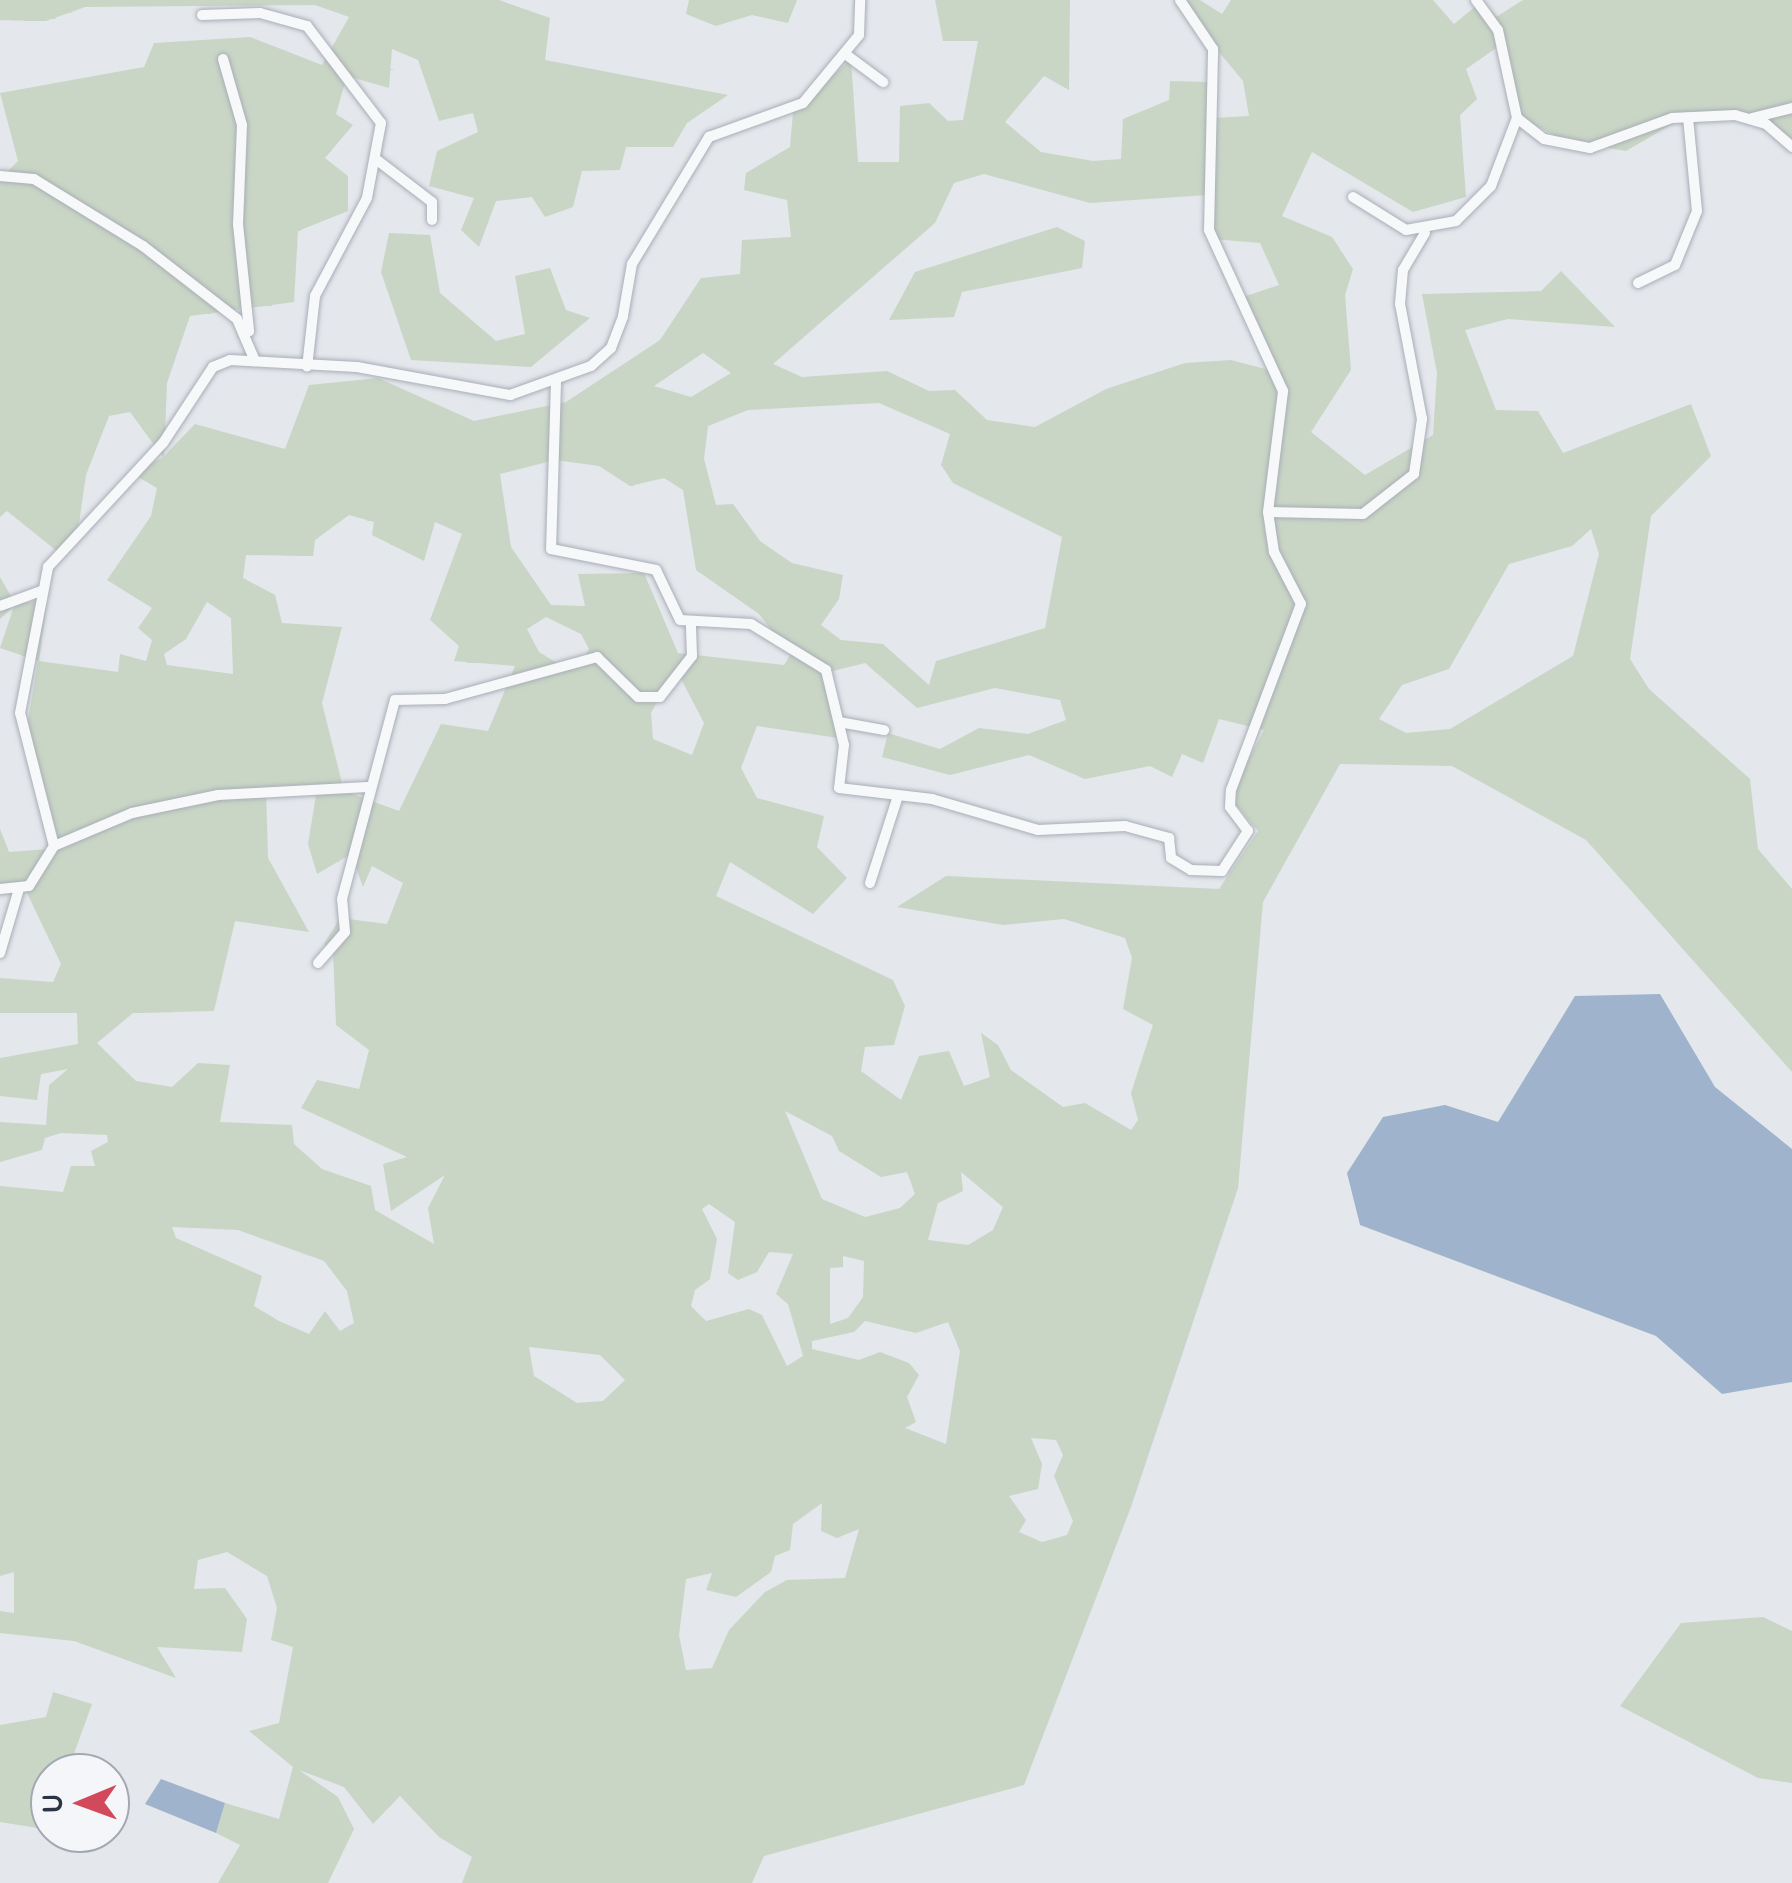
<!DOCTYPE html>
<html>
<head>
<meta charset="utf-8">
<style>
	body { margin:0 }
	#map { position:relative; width:1792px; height:1883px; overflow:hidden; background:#e4e7ec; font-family:Quicksand,sans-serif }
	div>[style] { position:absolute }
	.green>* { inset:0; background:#c9d6c5 }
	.water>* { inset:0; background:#9fb4cc }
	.roads { filter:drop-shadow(0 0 2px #a9aeb7) drop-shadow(0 0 2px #a9aeb7) }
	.street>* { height:10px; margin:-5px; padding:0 5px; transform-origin:5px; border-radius:5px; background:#f7f8fa }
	span { translate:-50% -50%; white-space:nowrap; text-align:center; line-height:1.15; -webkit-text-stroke:9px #f4f6f9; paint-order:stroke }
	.north { position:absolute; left:30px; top:1753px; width:100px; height:100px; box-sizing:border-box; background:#f4f6f9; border:2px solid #a4a8b1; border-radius:50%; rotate:269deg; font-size:28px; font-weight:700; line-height:40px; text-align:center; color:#2b3445 }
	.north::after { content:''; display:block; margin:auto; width:35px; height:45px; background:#d1495b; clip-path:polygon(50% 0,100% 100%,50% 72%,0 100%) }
</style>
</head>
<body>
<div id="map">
	<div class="green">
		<div style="clip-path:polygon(evenodd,0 0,499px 0,550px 18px,545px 60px,728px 95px,687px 123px,673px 147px,626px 147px,620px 170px,582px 171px,573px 207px,545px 217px,532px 197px,496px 201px,479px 247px,461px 230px,474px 198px,429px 186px,437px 151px,478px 132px,473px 113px,439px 121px,418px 60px,392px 49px,389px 88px,347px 76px,336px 114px,353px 125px,325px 158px,348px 176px,348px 211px,298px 231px,294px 302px,190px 316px,167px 383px,164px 456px,195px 424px,285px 449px,309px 385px,378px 378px,474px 421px,566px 402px,660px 340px,701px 278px,740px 274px,742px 240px,791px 237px,787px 200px,744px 190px,746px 173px,790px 147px,793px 112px,851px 59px,858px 162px,899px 162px,900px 106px,929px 103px,948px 121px,963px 120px,978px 41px,943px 41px,935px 0,1070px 0,1069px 90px,1044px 76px,1005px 122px,1041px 152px,1093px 161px,1121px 159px,1123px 119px,1169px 100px,1170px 81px,1211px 82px,1214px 118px,1249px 116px,1243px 81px,1176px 0,1200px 0,1222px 14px,1231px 0,1433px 0,1454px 24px,1482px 1px,1496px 17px,1523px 0,1792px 0,1792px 140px,1762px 117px,1688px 115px,1626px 151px,1565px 141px,1518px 116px,1502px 44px,1466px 69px,1477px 99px,1460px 115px,1466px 197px,1413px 212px,1312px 152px,1282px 216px,1332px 237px,1353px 269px,1345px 295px,1351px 370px,1311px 432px,1365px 475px,1433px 435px,1437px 373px,1422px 294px,1541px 291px,1561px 271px,1615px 327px,1508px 319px,1465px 330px,1496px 410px,1538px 411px,1563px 453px,1691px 404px,1711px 456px,1651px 516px,1630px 659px,1649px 689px,1750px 779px,1758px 849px,1792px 889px,1792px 1072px,1586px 840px,1452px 766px,1340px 764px,1263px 902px,1238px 1188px,1131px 1507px,1024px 1785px,764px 1856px,752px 1883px,462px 1883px,472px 1857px,439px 1837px,400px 1796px,373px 1824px,344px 1787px,299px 1770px,338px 1797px,354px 1829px,328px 1883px,218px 1883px,240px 1845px,216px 1833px,225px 1803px,279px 1819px,293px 1767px,249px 1731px,279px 1723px,293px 1647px,271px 1640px,277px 1608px,267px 1576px,227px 1552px,198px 1560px,194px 1589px,225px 1588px,247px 1619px,242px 1652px,157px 1647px,176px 1678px,74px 1641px,0 1633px,0 1611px,14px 1613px,14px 1572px,0 1576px,0 1186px,63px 1192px,71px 1166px,95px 1166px,91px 1151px,108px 1142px,107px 1135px,61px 1133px,45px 1138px,42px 1150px,0 1162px,0 1122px,46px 1125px,49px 1085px,68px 1069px,41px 1074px,37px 1100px,0 1096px,0 1058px,78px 1044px,77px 1013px,0 1013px,0 978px,53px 982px,61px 964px,26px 891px,0 887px,0 829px,9px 852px,61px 848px,27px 726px,38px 661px,0 648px,14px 606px,0 619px,0 577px,15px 603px,47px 601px,39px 661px,118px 672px,120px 654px,146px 661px,152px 640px,138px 628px,152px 608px,107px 580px,151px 516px,157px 488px,133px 474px,163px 457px,130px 412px,109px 416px,86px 475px,78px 530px,63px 556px,7px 511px,0 517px,0 179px,18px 161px,0 93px,144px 67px,154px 43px,250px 37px,322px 65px,349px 17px,315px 5px,85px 7px,46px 21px,0 20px,0 0,984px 174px,1090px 203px,1207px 195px,1212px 239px,1260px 243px,1279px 285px,1237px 299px,1277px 372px,1231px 360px,1185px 363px,1106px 389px,1035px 427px,987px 420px,955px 390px,929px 391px,887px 371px,802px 377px,773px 364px,935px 223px,954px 183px,984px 174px,0 0,703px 353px,731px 373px,691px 397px,654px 386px,703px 353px,0 0,879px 403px,950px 434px,941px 465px,953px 483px,1062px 537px,1045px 628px,936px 661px,929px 685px,883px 644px,841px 640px,821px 625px,839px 599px,843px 575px,792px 563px,760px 541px,733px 504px,716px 505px,704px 459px,708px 426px,748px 410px,879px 403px,0 0,555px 460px,599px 466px,630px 486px,664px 478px,683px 490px,696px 570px,759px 614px,790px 655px,784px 665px,678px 653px,644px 573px,578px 574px,585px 606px,551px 605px,511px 547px,500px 474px,555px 460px,0 0,349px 515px,374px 522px,372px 535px,424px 561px,435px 522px,462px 534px,430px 620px,459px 646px,454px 661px,515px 666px,488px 731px,441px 724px,399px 811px,344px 791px,322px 703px,342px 627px,282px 623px,275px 595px,243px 578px,246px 555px,313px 556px,315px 540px,349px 515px,0 0,1591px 529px,1599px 554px,1573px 656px,1450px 729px,1406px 733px,1379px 719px,1402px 685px,1449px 669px,1509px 564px,1572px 546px,1591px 529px,0 0,207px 602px,231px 618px,233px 674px,167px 665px,164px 654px,186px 639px,207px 602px,0 0,546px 617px,581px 634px,589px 649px,583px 660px,562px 666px,539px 652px,527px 629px,546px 617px,0 0,865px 663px,917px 708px,995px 688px,1060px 700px,1066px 720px,1028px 734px,979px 728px,940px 749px,888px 733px,882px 757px,950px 775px,1029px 755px,1085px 779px,1150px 766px,1172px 777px,1182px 754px,1203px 763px,1219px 719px,1264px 730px,1229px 796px,1258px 831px,1219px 889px,946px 876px,897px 907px,1003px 925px,1064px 919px,1125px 938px,1132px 958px,1123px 1009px,1153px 1025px,1131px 1093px,1138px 1120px,1131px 1130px,1085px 1103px,1063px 1107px,1011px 1070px,998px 1045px,981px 1033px,990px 1077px,964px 1086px,949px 1051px,919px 1056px,901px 1100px,861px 1071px,865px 1047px,894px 1045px,905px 1006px,893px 980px,716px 896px,730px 862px,813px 914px,847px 878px,817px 847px,824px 816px,757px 798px,741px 768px,757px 726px,838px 738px,829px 672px,865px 663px,0 0,681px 679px,704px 723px,692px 755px,653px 739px,651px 713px,665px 687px,681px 679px,0 0,266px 790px,316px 795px,308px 844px,317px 874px,351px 854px,363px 887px,372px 866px,403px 883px,387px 924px,340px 918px,324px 944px,333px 951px,336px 1025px,369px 1050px,359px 1089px,317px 1080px,301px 1108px,407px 1157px,383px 1164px,391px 1211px,445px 1175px,428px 1208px,434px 1244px,375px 1210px,371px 1186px,322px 1169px,294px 1144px,292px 1125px,220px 1122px,230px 1065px,198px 1063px,172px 1087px,136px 1081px,97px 1043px,133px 1013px,214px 1011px,235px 921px,309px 932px,268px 858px,266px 790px,0 0,785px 1111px,832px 1136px,839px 1151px,881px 1177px,907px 1172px,915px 1194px,900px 1208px,865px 1217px,822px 1199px,785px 1111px,0 0,961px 1172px,1003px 1207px,993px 1230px,968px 1245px,928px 1240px,938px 1203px,963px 1191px,961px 1172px,0 0,709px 1204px,735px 1222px,728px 1273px,738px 1280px,757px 1272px,769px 1252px,793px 1254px,776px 1294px,788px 1304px,803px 1356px,787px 1366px,762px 1315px,749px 1309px,706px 1321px,691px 1306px,695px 1290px,710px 1279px,717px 1239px,702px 1209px,709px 1204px,0 0,172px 1227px,238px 1230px,324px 1261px,347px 1291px,354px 1323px,340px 1331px,325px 1311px,309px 1334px,279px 1321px,254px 1306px,262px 1276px,176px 1238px,172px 1227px,0 0,843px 1256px,864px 1261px,863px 1297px,848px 1318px,830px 1324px,830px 1268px,843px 1267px,843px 1256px,0 0,865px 1321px,916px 1333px,948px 1322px,960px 1351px,946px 1444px,905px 1428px,916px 1422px,907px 1397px,919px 1375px,909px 1363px,880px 1352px,859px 1360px,812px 1349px,812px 1341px,854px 1332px,865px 1321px,0 0,529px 1347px,600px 1355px,625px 1380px,603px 1401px,577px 1403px,534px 1376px,529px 1347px,0 0,1031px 1438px,1056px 1440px,1063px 1455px,1054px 1476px,1073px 1521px,1067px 1535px,1042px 1542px,1019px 1532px,1026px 1520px,1009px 1496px,1038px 1489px,1042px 1464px,1031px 1438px,0 0,822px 1503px,821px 1531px,837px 1538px,859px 1529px,845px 1578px,787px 1580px,765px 1592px,729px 1630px,712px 1668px,686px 1670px,679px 1635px,686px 1579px,712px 1573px,706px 1590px,736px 1597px,771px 1572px,775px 1556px,790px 1550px,793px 1524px,822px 1503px)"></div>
		<div style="clip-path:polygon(689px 0,797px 0,788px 23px,752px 15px,716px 26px,686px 14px)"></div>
		<div style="clip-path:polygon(1057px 227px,1085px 241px,1082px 268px,962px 292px,954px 317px,889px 320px,915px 272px)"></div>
		<div style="clip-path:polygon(389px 233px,430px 235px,440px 293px,496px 341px,525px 334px,515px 276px,550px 268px,566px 310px,590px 318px,531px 367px,411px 360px,381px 272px)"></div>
		<div style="clip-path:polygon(1763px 1617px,1792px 1631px,1792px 1783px,1758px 1778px,1620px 1706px,1681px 1623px)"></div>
		<div style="clip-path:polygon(53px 1692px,92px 1704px,67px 1773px,50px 1773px,50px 1830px,0 1822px,0 1725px,46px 1717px)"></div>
	</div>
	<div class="water">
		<div style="clip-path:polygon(1660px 994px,1715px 1087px,1792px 1149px,1792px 1382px,1722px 1394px,1656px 1336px,1360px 1225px,1347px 1173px,1383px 1117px,1445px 1105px,1498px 1122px,1575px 996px)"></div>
		<div style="clip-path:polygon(161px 1779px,225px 1803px,216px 1833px,145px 1804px)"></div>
	</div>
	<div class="roads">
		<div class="street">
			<div style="left:1476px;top:0;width:37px;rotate:54deg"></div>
			<div style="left:1498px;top:30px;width:90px;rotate:77.8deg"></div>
			<div style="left:1517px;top:118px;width:34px;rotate:38deg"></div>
			<div style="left:1544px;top:139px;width:47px;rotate:11.1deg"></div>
			<div style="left:1590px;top:148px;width:87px;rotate:-20.1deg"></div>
			<div style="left:1672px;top:118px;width:63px;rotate:-2.7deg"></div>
			<div style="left:1735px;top:115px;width:32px;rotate:16deg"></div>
			<div style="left:1766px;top:124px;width:35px;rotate:41deg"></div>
			<div style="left:202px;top:15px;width:58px;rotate:-2deg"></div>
			<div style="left:260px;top:13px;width:49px;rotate:15.5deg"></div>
			<div style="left:307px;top:26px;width:122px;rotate:52.7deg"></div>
			<div style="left:381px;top:123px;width:76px;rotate:100.6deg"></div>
			<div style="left:367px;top:198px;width:111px;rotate:118deg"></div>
			<div style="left:315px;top:296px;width:71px;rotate:96.4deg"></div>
			<div style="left:848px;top:56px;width:44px;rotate:36.6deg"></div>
			<div style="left:223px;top:59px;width:69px;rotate:73.9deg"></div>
			<div style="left:242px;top:125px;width:99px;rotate:92.3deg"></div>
			<div style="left:238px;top:224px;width:108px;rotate:84.1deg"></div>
			<div style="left:1752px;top:118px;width:41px;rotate:-14deg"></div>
			<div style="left:377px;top:160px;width:69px;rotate:37.4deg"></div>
			<div style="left:432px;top:202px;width:18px;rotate:90deg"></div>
			<div style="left:0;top:176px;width:34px;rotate:5deg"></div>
			<div style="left:34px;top:179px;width:128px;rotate:31.6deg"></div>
			<div style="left:143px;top:246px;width:119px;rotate:37.8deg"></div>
			<div style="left:237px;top:319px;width:46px;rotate:66.8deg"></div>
			<div style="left:1353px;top:197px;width:62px;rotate:31.9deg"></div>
			<div style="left:1406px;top:230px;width:51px;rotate:-10.2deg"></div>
			<div style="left:1456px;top:221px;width:49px;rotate:-45deg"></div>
			<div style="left:1491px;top:186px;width:73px;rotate:-69.1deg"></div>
			<div style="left:1638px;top:283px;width:41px;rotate:-25.9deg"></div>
			<div style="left:1675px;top:265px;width:58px;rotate:-67.8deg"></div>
			<div style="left:1697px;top:211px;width:94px;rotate:-95.5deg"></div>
			<div style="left:556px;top:382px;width:167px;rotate:91.7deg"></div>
			<div style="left:551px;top:549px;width:107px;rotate:11.3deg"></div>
			<div style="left:656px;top:570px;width:55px;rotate:64.4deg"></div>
			<div style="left:680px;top:620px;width:71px;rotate:3.2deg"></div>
			<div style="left:751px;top:624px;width:88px;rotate:31.5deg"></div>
			<div style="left:826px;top:670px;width:77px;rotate:76.5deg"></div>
			<div style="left:844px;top:745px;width:43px;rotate:96.6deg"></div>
			<div style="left:839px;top:788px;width:94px;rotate:6.7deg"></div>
			<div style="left:932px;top:799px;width:110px;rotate:16.3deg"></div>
			<div style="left:1038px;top:830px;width:87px;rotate:-2.6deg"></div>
			<div style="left:1125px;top:826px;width:46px;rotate:15.3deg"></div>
			<div style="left:1169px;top:838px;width:20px;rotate:84deg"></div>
			<div style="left:1171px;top:858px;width:23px;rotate:31deg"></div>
			<div style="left:1191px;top:870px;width:31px;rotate:2deg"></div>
			<div style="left:1222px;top:871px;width:48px;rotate:-57deg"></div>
			<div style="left:1248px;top:831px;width:30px;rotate:-127deg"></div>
			<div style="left:1230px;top:807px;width:17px;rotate:-87deg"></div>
			<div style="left:1231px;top:790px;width:199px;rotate:-69.4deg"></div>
			<div style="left:1301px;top:604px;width:59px;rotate:-117.4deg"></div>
			<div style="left:1274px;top:552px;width:40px;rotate:-98.5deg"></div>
			<div style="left:1268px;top:512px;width:122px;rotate:-82.9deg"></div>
			<div style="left:1283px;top:391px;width:177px;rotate:-114.7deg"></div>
			<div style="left:1209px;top:230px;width:181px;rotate:-88.7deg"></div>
			<div style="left:1213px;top:49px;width:59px;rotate:-124deg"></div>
			<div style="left:1268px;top:512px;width:95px;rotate:1.2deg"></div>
			<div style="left:1363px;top:514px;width:65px;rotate:-38.1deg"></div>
			<div style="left:1414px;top:474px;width:56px;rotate:-81.7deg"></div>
			<div style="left:1422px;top:419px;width:117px;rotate:-100.8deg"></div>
			<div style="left:1400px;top:304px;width:34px;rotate:-85deg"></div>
			<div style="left:1403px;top:270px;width:43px;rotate:-59.3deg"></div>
			<div style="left:0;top:606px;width:44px;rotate:-20.1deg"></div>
			<div style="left:839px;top:722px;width:46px;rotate:10.1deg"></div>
			<div style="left:54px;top:846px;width:85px;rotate:-22.9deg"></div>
			<div style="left:132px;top:813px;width:88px;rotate:-11.8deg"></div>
			<div style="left:218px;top:795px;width:150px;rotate:-3.1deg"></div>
			<div style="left:870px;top:883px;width:88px;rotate:-72.2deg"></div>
			<div style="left:0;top:889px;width:29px;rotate:-6deg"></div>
			<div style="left:29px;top:886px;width:47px;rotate:-58deg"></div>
			<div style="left:54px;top:846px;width:137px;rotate:-104.3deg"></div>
			<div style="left:20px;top:713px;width:149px;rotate:-79.1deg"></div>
			<div style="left:48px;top:567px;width:169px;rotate:-47.2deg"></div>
			<div style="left:163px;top:443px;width:91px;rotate:-56.7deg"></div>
			<div style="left:213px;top:367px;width:18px;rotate:-22deg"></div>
			<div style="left:230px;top:360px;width:127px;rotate:3.2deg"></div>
			<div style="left:357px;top:367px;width:156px;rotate:10.4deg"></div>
			<div style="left:510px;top:395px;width:86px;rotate:-19.7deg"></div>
			<div style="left:591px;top:366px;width:27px;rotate:-42deg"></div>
			<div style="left:611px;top:348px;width:34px;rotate:-69deg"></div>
			<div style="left:623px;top:316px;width:53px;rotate:-80.2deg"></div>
			<div style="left:632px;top:264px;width:149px;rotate:-58.8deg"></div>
			<div style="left:709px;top:137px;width:100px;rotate:-19.9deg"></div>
			<div style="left:803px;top:103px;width:88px;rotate:-50.5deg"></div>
			<div style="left:859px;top:35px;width:35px;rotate:-88deg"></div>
			<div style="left:0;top:953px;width:67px;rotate:-73.5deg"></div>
			<div style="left:318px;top:963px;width:41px;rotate:-48.9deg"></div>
			<div style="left:345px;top:932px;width:33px;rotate:-95deg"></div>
			<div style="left:342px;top:899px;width:206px;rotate:-75.1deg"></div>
			<div style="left:395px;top:700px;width:50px;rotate:-1.1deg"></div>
			<div style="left:445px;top:699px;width:158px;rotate:-15.4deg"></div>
			<div style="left:597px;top:657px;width:57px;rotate:44.3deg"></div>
			<div style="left:638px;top:697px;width:22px"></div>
			<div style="left:660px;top:697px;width:52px;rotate:-52deg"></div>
			<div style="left:692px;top:656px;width:34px;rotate:-92deg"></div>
		</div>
	</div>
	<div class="north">U</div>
</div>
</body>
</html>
